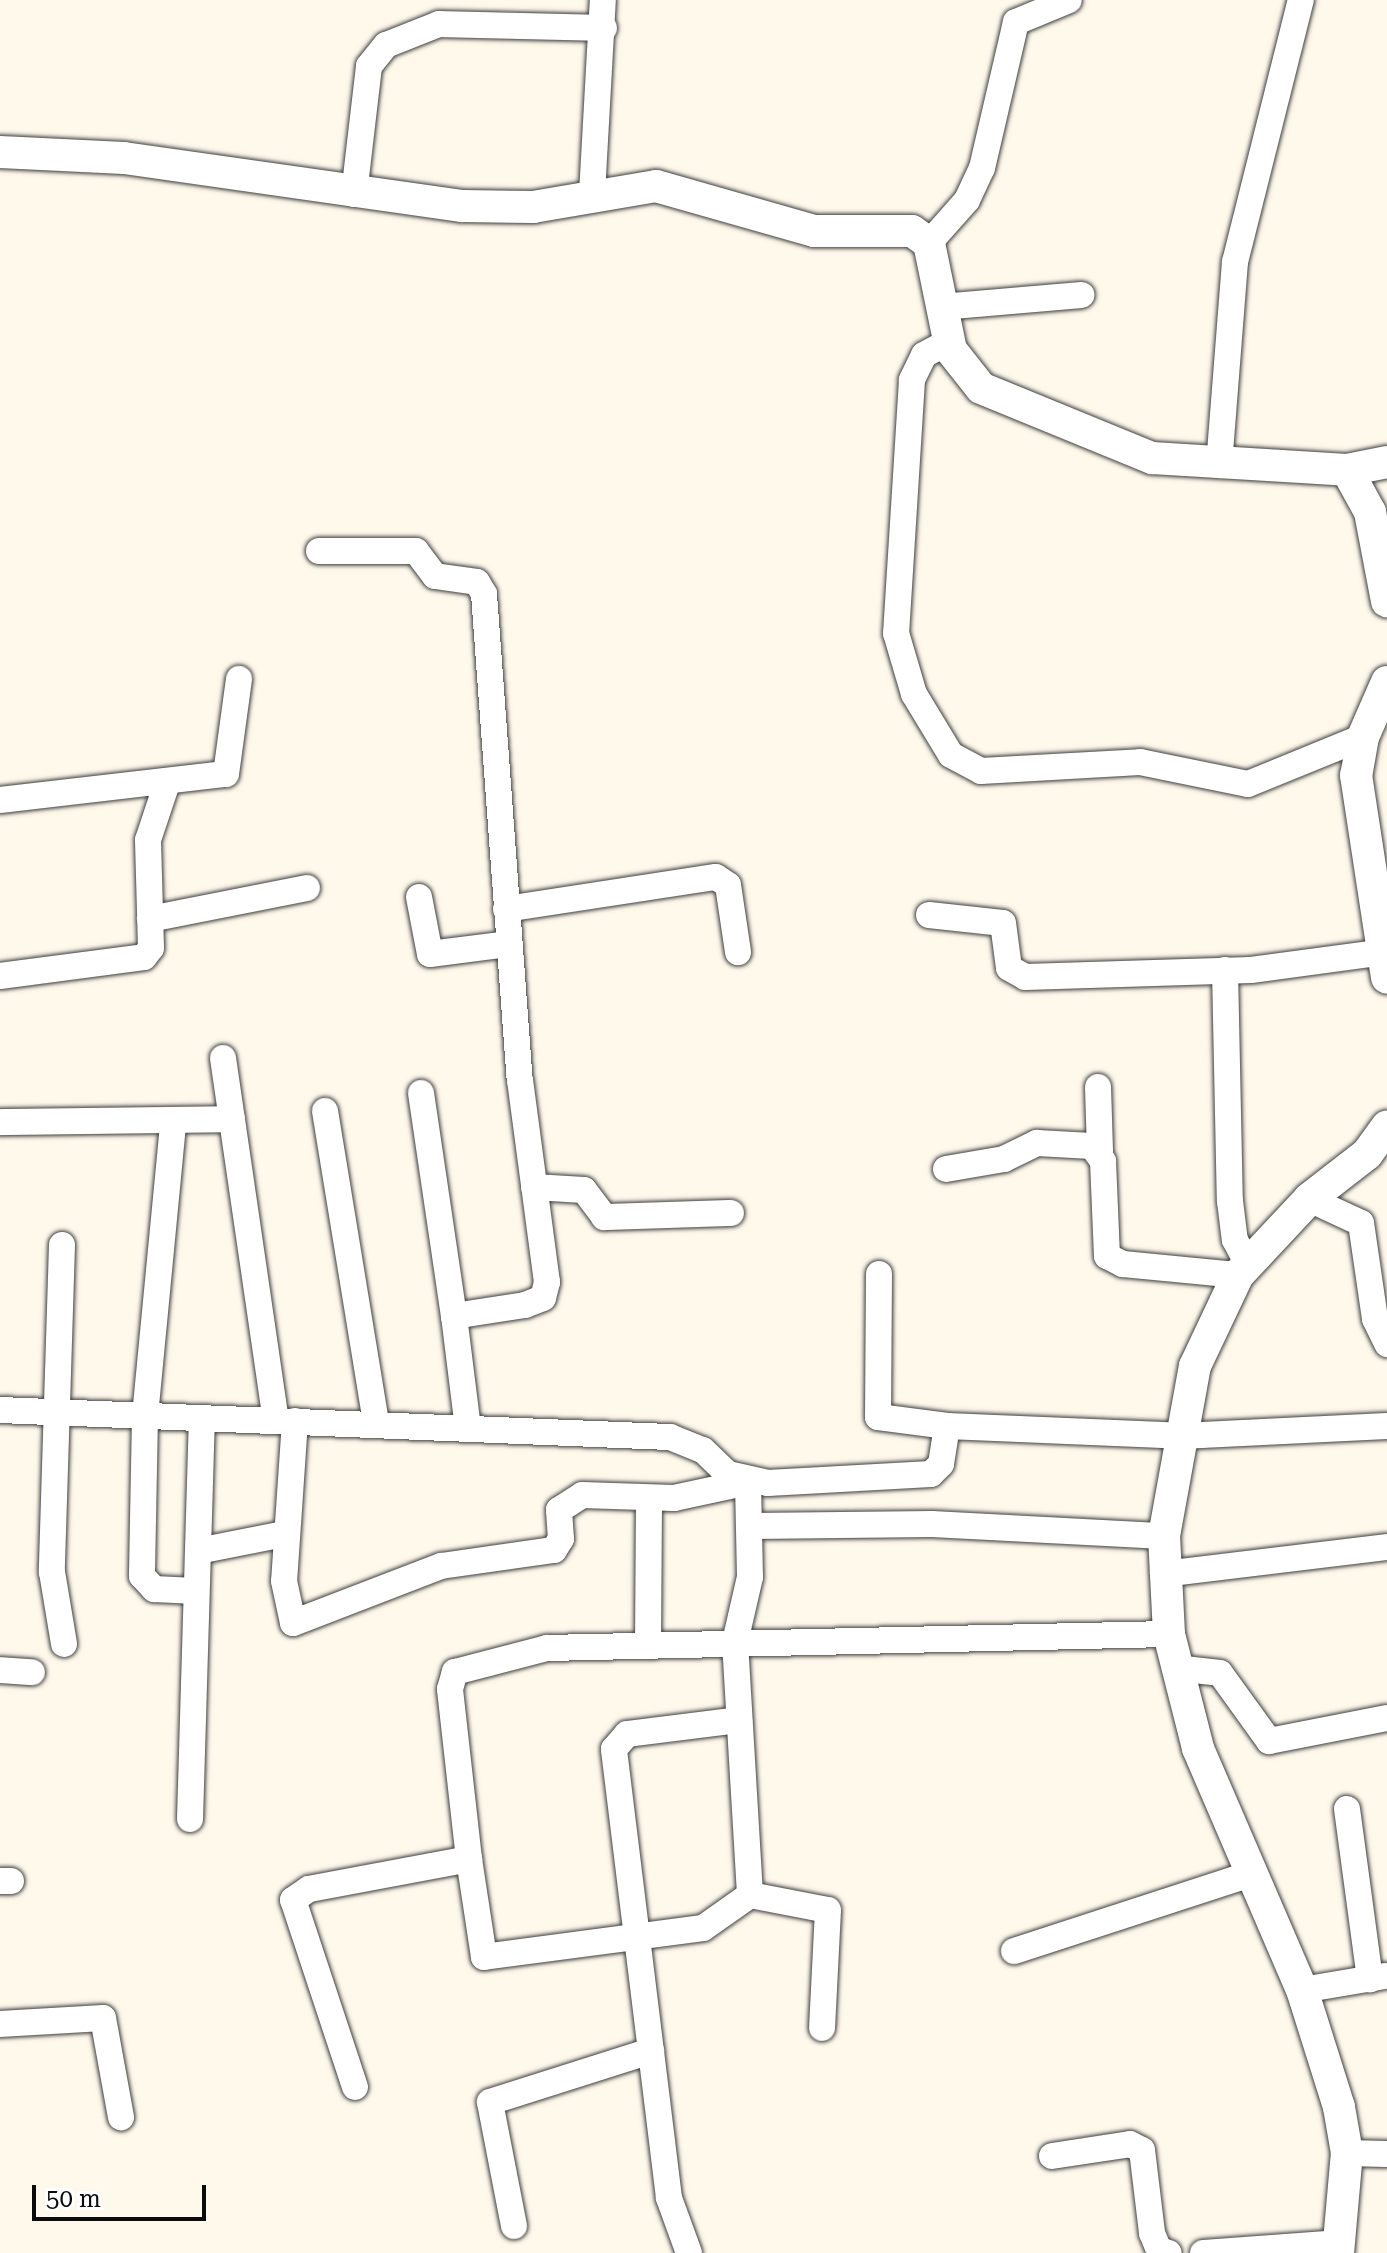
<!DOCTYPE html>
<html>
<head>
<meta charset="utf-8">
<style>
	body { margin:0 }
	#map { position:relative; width:1387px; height:2253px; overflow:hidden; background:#fef9eb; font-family:"Roboto Serif",serif }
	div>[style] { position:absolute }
	.roads { filter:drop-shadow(0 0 2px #3e3e3e) drop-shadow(0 0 2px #3e3e3e) }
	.minor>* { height:26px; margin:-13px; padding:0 13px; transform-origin:13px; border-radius:13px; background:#fff }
	.tertiary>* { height:32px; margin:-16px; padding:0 16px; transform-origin:16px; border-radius:16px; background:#fff }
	span { translate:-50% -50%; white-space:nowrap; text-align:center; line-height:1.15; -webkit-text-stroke:8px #fff; paint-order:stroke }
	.scale { position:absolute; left:32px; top:2185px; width:174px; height:36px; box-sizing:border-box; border:4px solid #0b0b0b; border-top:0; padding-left:10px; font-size:24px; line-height:28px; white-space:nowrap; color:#0b0b0b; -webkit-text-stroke:6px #fff; paint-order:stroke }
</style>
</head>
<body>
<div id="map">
	<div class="roads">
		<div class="minor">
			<div style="left:354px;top:194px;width:129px;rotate:-83.3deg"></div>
			<div style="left:369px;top:66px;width:27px;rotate:-51deg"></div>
			<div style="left:386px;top:45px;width:57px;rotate:-21.6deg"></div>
			<div style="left:439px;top:24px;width:165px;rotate:1.4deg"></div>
			<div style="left:592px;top:194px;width:194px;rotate:-86.8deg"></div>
			<div style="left:929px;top:243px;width:57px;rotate:-48.5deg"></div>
			<div style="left:967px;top:200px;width:35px;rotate:-65deg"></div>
			<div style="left:982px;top:168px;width:150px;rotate:-76.9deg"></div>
			<div style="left:1016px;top:22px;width:57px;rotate:-22.5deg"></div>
			<div style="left:941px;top:307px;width:141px;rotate:-4.9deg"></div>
			<div style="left:948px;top:342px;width:27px;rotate:152deg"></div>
			<div style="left:924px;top:355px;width:28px;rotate:116deg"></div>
			<div style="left:912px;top:380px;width:254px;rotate:93.6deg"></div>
			<div style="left:896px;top:633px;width:64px;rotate:73.6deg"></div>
			<div style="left:914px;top:694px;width:71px;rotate:58.8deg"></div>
			<div style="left:951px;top:755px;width:34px;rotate:28deg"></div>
			<div style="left:981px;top:771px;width:159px;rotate:-3.2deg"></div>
			<div style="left:1140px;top:762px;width:110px;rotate:11.5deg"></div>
			<div style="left:1248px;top:784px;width:124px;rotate:-22.2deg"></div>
			<div style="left:1219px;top:465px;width:204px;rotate:-85.5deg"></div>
			<div style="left:1235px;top:262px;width:270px;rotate:-75.9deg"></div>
			<div style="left:319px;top:551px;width:97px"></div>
			<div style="left:416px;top:551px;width:31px;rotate:53deg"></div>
			<div style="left:435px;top:576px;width:42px;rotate:8.1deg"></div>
			<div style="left:477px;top:582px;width:14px;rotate:60deg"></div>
			<div style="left:484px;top:594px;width:487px;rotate:85.8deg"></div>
			<div style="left:520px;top:1080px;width:204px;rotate:82.4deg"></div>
			<div style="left:547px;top:1282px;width:16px;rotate:104deg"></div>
			<div style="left:543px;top:1298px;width:19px;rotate:159deg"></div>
			<div style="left:525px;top:1305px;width:72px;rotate:171.2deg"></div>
			<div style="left:454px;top:1316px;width:113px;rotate:82.9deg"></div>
			<div style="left:0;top:800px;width:227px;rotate:-6.6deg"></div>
			<div style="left:226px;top:774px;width:96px;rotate:-82.2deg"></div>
			<div style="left:419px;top:897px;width:58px;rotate:79.1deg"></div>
			<div style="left:430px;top:954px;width:80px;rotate:-7.2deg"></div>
			<div style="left:506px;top:909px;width:212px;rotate:-8.7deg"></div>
			<div style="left:716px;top:877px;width:14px;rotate:34deg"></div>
			<div style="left:728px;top:885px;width:68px;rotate:81.5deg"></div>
			<div style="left:929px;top:915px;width:74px;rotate:6.2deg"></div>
			<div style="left:1003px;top:923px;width:45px;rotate:82.4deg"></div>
			<div style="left:1009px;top:968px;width:18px;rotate:29deg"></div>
			<div style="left:1025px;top:977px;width:226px;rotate:-1.8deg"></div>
			<div style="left:1251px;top:970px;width:134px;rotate:-7.7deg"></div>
			<div style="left:150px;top:919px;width:160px;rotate:-11.2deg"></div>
			<div style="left:1225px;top:970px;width:231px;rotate:88.8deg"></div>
			<div style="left:1230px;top:1201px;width:39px;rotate:83deg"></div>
			<div style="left:1235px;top:1240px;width:26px;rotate:62deg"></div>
			<div style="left:0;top:976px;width:145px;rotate:-7.5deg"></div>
			<div style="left:144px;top:957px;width:11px;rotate:-52deg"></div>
			<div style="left:151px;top:948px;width:108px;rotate:-91.6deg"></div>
			<div style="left:148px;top:840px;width:60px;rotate:-71.6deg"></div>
			<div style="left:223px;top:1058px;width:366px;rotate:81.7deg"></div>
			<div style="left:1098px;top:1087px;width:65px;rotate:88.2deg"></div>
			<div style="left:421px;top:1093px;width:225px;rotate:81.6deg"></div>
			<div style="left:325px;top:1111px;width:317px;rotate:80.7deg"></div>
			<div style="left:0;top:1122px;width:232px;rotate:-0.7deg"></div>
			<div style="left:173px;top:1125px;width:292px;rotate:95.5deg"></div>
			<div style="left:145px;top:1416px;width:160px;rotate:91.1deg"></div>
			<div style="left:142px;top:1576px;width:18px;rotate:47deg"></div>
			<div style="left:154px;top:1589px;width:42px;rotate:2.7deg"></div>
			<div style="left:946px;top:1169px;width:59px;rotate:-9.8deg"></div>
			<div style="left:1004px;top:1159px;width:37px;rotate:-26deg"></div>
			<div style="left:1037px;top:1143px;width:55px;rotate:3.1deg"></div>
			<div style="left:1092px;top:1146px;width:19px;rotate:54deg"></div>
			<div style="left:1103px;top:1161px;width:95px;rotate:87.6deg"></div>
			<div style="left:1107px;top:1256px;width:18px;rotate:27deg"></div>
			<div style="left:1123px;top:1264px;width:116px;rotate:5.5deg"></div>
			<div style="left:534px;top:1187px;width:50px;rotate:3.4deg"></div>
			<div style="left:584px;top:1190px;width:34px;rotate:53deg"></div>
			<div style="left:604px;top:1217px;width:127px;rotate:-1.8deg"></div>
			<div style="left:1309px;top:1199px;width:57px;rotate:24.8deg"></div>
			<div style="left:1361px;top:1223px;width:97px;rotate:81.7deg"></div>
			<div style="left:1375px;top:1319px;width:28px;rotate:64deg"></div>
			<div style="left:62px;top:1245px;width:327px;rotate:91.8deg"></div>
			<div style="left:52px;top:1572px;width:73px;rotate:80.5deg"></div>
			<div style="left:879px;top:1274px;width:143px;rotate:90.4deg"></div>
			<div style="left:878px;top:1417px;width:70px;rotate:7.4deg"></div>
			<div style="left:0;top:1410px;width:671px;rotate:2.31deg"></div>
			<div style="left:670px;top:1437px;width:35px;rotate:22deg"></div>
			<div style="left:703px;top:1450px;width:35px;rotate:44deg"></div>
			<div style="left:728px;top:1474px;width:41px;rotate:12.7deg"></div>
			<div style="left:768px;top:1483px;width:163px;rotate:-3.2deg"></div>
			<div style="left:931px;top:1474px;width:14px;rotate:-45deg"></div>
			<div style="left:941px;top:1464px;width:38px;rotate:-81deg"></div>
			<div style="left:947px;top:1426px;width:234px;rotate:2.4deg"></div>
			<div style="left:1181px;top:1436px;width:206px;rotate:-2.8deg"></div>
			<div style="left:295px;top:1421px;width:160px;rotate:93.9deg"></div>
			<div style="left:284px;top:1581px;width:43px;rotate:77.9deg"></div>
			<div style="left:293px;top:1623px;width:159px;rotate:-21.1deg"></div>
			<div style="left:441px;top:1566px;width:114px;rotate:-8.1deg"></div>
			<div style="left:554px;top:1550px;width:13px;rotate:-58deg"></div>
			<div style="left:561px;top:1539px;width:29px;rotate:-94deg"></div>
			<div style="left:559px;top:1510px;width:27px;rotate:-33deg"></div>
			<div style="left:582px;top:1495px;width:92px;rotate:1.9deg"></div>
			<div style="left:674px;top:1498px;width:76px;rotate:-12.2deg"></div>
			<div style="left:748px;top:1482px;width:95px;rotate:88.8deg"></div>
			<div style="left:750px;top:1577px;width:67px;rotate:103deg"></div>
			<div style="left:735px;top:1642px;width:253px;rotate:86.6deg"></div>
			<div style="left:750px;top:1895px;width:57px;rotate:144.9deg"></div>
			<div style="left:703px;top:1928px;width:221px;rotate:172.5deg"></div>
			<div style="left:484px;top:1957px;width:99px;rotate:-98.7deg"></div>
			<div style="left:751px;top:1526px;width:181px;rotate:-0.6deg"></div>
			<div style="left:932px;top:1524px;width:232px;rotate:3deg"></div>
			<div style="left:198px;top:1551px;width:89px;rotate:-11.1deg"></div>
			<div style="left:1163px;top:1574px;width:226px;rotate:-6.9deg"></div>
			<div style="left:648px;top:1644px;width:146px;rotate:-89.6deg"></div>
			<div style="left:1175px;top:1668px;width:45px;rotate:6.3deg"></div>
			<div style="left:1220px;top:1673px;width:84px;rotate:54.2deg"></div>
			<div style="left:1269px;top:1741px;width:120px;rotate:-11deg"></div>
			<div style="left:0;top:1670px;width:32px;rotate:4deg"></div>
			<div style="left:1347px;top:1809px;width:172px;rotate:82.3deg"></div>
			<div style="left:190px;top:1819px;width:400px;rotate:-88.3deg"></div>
			<div style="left:0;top:1881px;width:11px"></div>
			<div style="left:750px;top:1895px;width:79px;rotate:10.9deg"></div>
			<div style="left:828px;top:1910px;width:118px;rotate:92.9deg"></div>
			<div style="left:1014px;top:1951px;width:246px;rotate:-18deg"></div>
			<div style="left:1302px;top:1990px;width:84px;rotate:-9.6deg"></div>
			<div style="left:0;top:2024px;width:103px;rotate:-3.3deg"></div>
			<div style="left:103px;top:2018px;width:101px;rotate:79.7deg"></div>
			<div style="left:355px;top:2087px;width:197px;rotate:-108.3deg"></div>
			<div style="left:293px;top:1900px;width:19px;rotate:-35deg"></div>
			<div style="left:309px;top:1889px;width:163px;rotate:-10.6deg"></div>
			<div style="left:469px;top:1859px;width:171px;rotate:-96.4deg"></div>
			<div style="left:450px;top:1689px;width:18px;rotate:-74deg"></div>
			<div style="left:455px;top:1672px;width:95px;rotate:-14.6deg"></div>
			<div style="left:547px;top:1648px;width:622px;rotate:-1.29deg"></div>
			<div style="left:1347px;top:2153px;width:40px;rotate:1.4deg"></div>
			<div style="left:1052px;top:2156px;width:79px;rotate:-8.7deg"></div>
			<div style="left:1130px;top:2144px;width:13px;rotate:27deg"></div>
			<div style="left:1142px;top:2150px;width:84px;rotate:83.1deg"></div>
			<div style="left:1152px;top:2233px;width:18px;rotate:68deg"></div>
			<div style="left:1159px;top:2250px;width:10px;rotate:17deg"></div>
			<div style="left:514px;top:2226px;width:126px;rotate:-101deg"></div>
			<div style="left:490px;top:2102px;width:169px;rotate:-17.6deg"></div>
			<div style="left:689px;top:2253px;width:59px;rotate:-110deg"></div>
			<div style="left:669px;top:2198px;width:452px;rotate:-97deg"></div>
			<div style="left:614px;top:1749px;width:20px;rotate:-49deg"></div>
			<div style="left:627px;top:1734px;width:113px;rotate:-7.1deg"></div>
			<div style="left:1203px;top:2253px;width:135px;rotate:-4.2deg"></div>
		</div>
		<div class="tertiary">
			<div style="left:0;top:152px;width:124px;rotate:2.8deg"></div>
			<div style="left:124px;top:158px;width:342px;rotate:8.1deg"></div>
			<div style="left:463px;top:206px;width:70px;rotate:0.8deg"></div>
			<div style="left:533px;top:207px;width:125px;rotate:-9.7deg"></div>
			<div style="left:656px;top:186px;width:164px;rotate:15.9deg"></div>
			<div style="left:814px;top:231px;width:98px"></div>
			<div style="left:912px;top:231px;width:21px;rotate:35deg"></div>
			<div style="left:929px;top:243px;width:109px;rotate:78.4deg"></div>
			<div style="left:951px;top:350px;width:48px;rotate:51.7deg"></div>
			<div style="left:981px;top:388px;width:185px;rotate:22.3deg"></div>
			<div style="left:1152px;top:458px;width:195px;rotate:3.5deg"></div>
			<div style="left:1347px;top:470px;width:48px;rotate:61.3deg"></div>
			<div style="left:1370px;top:512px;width:91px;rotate:79.2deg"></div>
			<div style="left:1347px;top:470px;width:41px;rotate:-11.3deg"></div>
			<div style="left:1387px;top:682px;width:60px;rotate:113.6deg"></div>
			<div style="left:1363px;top:737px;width:39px;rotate:100deg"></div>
			<div style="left:1356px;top:775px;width:205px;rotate:81.3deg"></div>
			<div style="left:1338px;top:2253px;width:100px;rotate:-84.9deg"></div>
			<div style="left:1347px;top:2153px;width:47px;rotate:-99.9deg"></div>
			<div style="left:1339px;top:2107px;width:123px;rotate:-107.5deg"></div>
			<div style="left:1302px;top:1990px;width:263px;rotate:-113.3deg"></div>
			<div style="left:1198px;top:1748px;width:118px;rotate:-104.3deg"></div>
			<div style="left:1169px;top:1634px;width:98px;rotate:-92.9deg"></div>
			<div style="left:1164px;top:1536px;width:173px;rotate:-79.7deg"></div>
			<div style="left:1195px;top:1366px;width:101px;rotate:-64.7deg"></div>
			<div style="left:1238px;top:1275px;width:104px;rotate:-46.9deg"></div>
			<div style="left:1309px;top:1199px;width:73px;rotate:-37.8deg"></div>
			<div style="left:1367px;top:1154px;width:34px;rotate:-54deg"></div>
		</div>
	</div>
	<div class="scale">50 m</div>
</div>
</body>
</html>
